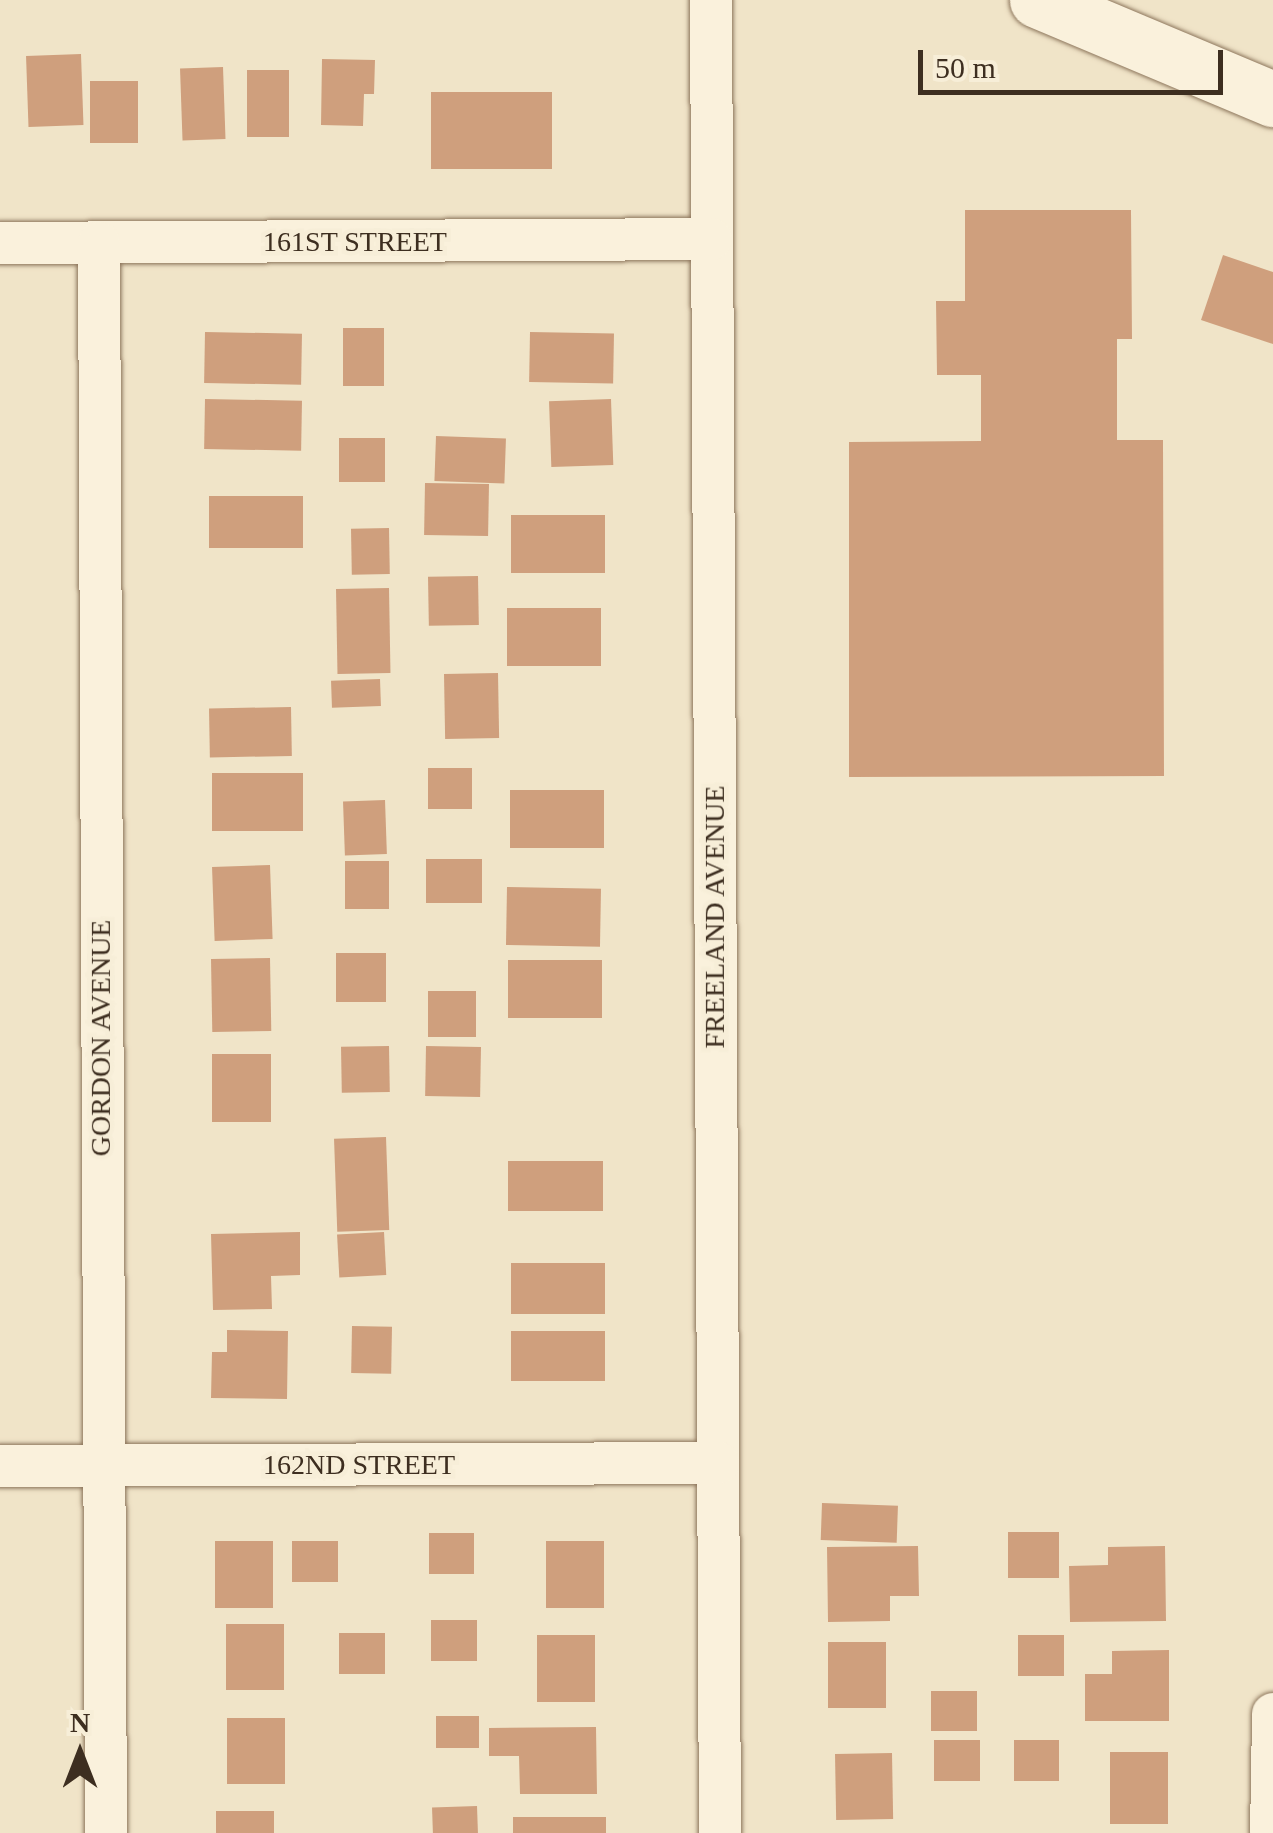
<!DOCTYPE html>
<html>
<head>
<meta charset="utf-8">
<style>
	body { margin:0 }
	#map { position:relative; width:1273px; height:1833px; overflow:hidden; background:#f0e4c8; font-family:"Times New Roman",serif }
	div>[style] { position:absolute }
	.building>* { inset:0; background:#cf9f7d; transform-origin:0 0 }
	.roads { filter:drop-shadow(0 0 2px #8d765c) drop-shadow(0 0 2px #8d765c) }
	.street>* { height:42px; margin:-21px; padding:0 21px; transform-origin:21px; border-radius:21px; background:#faf1dc }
	.secondary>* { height:55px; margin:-27.5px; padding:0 27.5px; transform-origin:27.5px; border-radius:27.5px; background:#faf1dc }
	span { translate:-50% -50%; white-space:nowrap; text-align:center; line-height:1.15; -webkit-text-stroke:9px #f7eed8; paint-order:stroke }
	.street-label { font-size:28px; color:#3d2e20 }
	.north { position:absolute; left:30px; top:1703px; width:100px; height:100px; -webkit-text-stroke:8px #f7eed8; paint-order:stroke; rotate:0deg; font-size:28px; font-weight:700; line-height:40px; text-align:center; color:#3d2e20 }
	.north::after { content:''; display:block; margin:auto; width:35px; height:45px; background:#3d2e20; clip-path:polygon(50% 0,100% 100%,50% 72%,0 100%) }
	.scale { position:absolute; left:918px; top:50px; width:305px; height:45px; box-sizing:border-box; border:5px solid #3d2e20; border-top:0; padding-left:12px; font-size:30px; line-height:35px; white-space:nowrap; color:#3d2e20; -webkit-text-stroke:8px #f7eed8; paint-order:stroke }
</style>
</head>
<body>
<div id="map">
	<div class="building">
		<div style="left:81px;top:54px;width:71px;height:55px;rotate:88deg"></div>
		<div style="clip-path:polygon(322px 59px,375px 60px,374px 94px,364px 94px,363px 126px,321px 125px)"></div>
		<div style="left:223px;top:67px;width:72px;height:43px;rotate:88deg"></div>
		<div style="left:247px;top:70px;width:42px;height:67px"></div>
		<div style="left:90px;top:81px;width:48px;height:62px"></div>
		<div style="left:431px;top:92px;width:121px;height:77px"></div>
		<div style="clip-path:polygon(965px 210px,1131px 210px,1132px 339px,1117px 339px,1117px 440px,1163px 440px,1164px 776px,849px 777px,849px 442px,981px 441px,981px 375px,937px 375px,936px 301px,965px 301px)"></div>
		<div style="clip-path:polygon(1223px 255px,1273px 272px,1273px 344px,1201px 320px)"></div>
		<div style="left:384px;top:328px;width:58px;height:41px;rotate:90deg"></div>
		<div style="left:205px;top:332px;width:97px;height:51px;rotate:1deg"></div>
		<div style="left:530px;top:332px;width:84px;height:50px;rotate:1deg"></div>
		<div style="left:205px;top:399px;width:97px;height:50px;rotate:1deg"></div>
		<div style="left:611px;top:399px;width:66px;height:62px;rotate:88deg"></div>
		<div style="left:436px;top:436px;width:70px;height:45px;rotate:2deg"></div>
		<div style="left:339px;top:438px;width:46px;height:44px"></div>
		<div style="left:425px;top:483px;width:64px;height:52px;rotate:1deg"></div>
		<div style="left:303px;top:496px;width:52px;height:94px;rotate:90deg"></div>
		<div style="left:511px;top:515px;width:94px;height:58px"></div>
		<div style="left:389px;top:528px;width:46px;height:38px;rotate:89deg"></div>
		<div style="left:478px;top:576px;width:49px;height:50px;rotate:89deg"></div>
		<div style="left:389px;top:588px;width:85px;height:53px;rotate:89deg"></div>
		<div style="left:507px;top:608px;width:94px;height:58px"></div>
		<div style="left:498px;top:673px;width:65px;height:54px;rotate:89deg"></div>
		<div style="left:380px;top:679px;width:27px;height:49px;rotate:88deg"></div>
		<div style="left:291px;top:707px;width:49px;height:82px;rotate:89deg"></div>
		<div style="left:428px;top:768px;width:44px;height:41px"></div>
		<div style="left:212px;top:773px;width:91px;height:58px"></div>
		<div style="left:510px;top:790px;width:94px;height:58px"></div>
		<div style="left:385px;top:800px;width:54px;height:42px;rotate:88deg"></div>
		<div style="left:426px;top:859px;width:56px;height:44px"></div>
		<div style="left:345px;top:861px;width:44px;height:48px"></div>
		<div style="left:270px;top:865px;width:74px;height:58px;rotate:88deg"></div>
		<div style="left:507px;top:887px;width:94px;height:58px;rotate:1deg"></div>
		<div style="left:336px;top:953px;width:50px;height:49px"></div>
		<div style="left:270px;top:958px;width:73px;height:59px;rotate:89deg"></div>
		<div style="left:508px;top:960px;width:94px;height:58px"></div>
		<div style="left:428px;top:991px;width:48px;height:46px"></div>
		<div style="left:389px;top:1046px;width:46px;height:48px;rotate:89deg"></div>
		<div style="left:426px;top:1046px;width:55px;height:50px;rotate:1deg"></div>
		<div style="left:271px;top:1054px;width:68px;height:59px;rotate:90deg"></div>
		<div style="left:386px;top:1137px;width:93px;height:52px;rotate:88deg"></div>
		<div style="left:508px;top:1161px;width:95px;height:50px"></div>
		<div style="clip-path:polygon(300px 1232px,300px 1275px,271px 1276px,272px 1309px,213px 1310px,211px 1234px)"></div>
		<div style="left:384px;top:1232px;width:43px;height:47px;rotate:87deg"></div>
		<div style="left:511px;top:1263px;width:94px;height:51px"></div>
		<div style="left:352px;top:1326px;width:40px;height:47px;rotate:1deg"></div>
		<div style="clip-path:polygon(227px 1330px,288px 1331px,287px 1399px,211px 1398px,212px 1352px,227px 1352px)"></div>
		<div style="left:511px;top:1331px;width:94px;height:50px"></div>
		<div style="left:822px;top:1503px;width:76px;height:37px;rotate:2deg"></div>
		<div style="left:1008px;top:1532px;width:51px;height:46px"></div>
		<div style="left:429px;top:1533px;width:45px;height:41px"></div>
		<div style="left:273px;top:1541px;width:67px;height:58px;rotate:90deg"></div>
		<div style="left:338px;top:1541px;width:41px;height:46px;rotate:90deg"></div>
		<div style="left:604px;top:1541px;width:67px;height:58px;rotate:90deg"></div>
		<div style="clip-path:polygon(918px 1546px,919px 1596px,890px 1596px,890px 1621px,828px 1622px,827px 1547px)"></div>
		<div style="clip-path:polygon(1165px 1546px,1166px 1621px,1070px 1622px,1069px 1566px,1108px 1565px,1108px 1547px)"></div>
		<div style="left:431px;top:1620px;width:46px;height:41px"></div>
		<div style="left:226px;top:1624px;width:58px;height:66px"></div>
		<div style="left:339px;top:1633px;width:46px;height:41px"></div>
		<div style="left:537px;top:1635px;width:58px;height:67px"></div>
		<div style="left:1064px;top:1635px;width:41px;height:46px;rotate:90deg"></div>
		<div style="left:828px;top:1642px;width:58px;height:66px"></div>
		<div style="clip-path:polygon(1169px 1650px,1169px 1721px,1085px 1721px,1085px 1674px,1112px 1674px,1112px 1651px)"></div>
		<div style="left:931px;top:1691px;width:46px;height:40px"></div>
		<div style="left:436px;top:1716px;width:43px;height:32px"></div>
		<div style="left:285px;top:1718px;width:66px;height:58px;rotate:90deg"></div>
		<div style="clip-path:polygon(596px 1727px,597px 1794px,520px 1794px,519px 1756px,489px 1756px,489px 1728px)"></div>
		<div style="left:934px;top:1740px;width:46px;height:41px"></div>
		<div style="left:1014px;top:1740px;width:45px;height:41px"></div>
		<div style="left:1110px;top:1752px;width:58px;height:72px"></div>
		<div style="left:892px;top:1753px;width:66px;height:57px;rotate:89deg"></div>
		<div style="left:477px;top:1806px;width:27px;height:45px;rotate:88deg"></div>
		<div style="left:274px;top:1811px;width:22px;height:58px;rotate:90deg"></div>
		<div style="left:606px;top:1817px;width:16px;height:93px;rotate:90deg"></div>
	</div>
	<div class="roads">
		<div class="street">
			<div style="left:711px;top:0;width:1833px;rotate:89.72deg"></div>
			<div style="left:0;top:243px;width:711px;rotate:-0.32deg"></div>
			<div style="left:99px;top:243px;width:1590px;rotate:89.75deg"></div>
			<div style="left:0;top:1466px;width:718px;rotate:-0.24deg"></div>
			<div style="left:1271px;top:1833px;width:119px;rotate:-89deg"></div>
		</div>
		<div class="secondary">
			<div style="left:1037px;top:0;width:256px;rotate:22.8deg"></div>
		</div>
	</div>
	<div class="street-label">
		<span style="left:355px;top:242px">161ST STREET</span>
		<span style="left:715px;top:917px;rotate:-90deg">FREELAND AVENUE</span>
		<span style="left:101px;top:1038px;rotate:-90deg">GORDON AVENUE</span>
		<span style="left:359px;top:1465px">162ND STREET</span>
	</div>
	<div class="north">N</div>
	<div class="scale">50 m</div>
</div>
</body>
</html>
